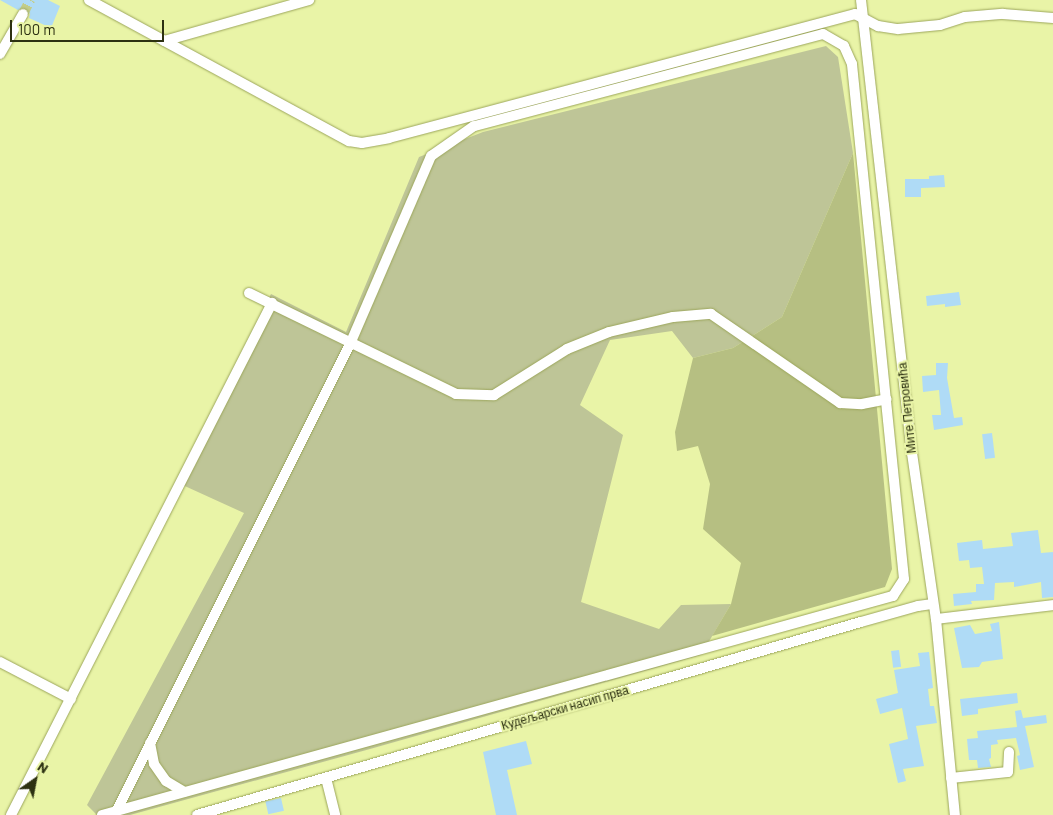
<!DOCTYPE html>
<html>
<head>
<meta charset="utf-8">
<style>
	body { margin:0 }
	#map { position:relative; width:1053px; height:815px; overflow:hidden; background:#e9f4a7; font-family:Barlow,sans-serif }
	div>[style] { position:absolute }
	.green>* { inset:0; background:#bec597 }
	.forest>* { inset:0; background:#b6bf82 }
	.building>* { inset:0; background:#afdbf6; transform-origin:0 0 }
	.minor-tunnel>* { height:10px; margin-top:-5px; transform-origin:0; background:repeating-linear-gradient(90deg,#c3cd89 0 10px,transparent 0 15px) }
	.roads { filter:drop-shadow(0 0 1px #9ca65c) drop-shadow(0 0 1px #9ca65c) }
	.minor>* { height:10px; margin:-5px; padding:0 5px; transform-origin:5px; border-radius:5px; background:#fff }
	span { translate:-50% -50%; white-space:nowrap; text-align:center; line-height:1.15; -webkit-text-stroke:4px #e9f4a7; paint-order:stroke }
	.street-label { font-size:12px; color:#2d3112 }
	.north { position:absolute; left:10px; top:755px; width:50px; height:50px; -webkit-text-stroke:4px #e9f4a7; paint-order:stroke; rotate:33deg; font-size:14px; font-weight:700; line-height:20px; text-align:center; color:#2d3112 }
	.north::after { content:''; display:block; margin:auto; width:18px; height:22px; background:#2d3112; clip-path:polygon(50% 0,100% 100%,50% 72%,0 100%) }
	.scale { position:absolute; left:10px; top:20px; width:154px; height:22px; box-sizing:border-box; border:2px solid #2d3112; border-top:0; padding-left:6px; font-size:15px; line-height:18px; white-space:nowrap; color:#2d3112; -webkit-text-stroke:4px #e9f4a7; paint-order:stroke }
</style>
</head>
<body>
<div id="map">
	<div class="green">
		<div style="clip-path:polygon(826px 46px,838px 57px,853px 153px,782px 317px,733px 348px,693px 358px,672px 331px,610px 340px,580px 405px,623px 435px,581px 602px,659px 629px,681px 605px,731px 604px,701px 655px,370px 749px,130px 815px,97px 815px,87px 805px,244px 513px,176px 482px,271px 294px,346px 332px,419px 157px,483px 132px)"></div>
	</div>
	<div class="forest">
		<div style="clip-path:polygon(853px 153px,892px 569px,885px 587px,712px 636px,731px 604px,741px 563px,703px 529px,710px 484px,698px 446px,677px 451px,675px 432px,693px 358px,733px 348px,782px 317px)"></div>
	</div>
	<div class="building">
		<div style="clip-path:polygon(0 0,48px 0,60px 6px,51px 28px,29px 18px,30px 14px,26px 8px,18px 10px)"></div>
		<div style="clip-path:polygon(944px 175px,945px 187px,921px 188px,921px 197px,905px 197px,905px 179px,929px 179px,929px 176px)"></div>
		<div style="clip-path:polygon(959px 292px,961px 305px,945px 307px,945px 304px,927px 306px,926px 296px)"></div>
		<div style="clip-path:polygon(936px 363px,948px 363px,947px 378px,954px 418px,962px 417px,963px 425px,934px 430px,932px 415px,941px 415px,939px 390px,923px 392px,922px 376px,936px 375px)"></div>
		<div style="left:992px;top:433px;width:25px;height:10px;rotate:83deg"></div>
		<div style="clip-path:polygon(1038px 530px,1041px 553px,1053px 552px,1053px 597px,1042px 598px,1041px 582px,1014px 587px,1014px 582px,995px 583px,994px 600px,971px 601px,972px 604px,954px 606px,953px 594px,976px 592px,976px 584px,984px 584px,982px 567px,970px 568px,969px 560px,959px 561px,957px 543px,982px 540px,983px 549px,1013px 546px,1011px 533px)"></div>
		<div style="clip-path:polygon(999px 622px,1003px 659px,982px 662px,979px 667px,962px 668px,954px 628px,970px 625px,975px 634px,992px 631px,990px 624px)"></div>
		<div style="left:899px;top:650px;width:17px;height:8px;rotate:83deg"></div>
		<div style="clip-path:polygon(929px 652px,933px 688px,928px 689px,930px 706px,934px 706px,937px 723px,916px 726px,924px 766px,903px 769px,906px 781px,898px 783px,889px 744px,908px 739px,902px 708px,880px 714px,876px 699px,898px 693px,894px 670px,920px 666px,918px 653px)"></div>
		<div style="clip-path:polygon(1017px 693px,1018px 703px,978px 709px,978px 714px,962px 716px,960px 699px)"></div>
		<div style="clip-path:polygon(1021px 710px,1023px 718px,1046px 715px,1047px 723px,1025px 726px,1034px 767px,1020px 770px,1017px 756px,1020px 755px,1016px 738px,997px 740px,998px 744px,991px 745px,991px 758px,989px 759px,991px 767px,978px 768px,977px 760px,969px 760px,967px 739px,978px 738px,977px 731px,1017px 727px,1015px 711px)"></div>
		<div style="clip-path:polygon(526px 741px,532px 764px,507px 770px,517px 815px,496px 815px,483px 752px)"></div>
		<div style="left:281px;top:798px;width:13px;height:16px;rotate:77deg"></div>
	</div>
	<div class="minor-tunnel">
		<div style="left:23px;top:14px;width:16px;rotate:-63deg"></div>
	</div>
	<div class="roads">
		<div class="minor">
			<div style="left:89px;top:0;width:296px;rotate:28.5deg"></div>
			<div style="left:349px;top:141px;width:13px;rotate:9deg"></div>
			<div style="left:362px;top:143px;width:27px;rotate:-10deg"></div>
			<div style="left:389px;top:138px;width:482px;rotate:-14.9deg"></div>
			<div style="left:855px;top:14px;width:26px;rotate:28deg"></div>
			<div style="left:878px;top:26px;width:20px;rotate:9deg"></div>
			<div style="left:898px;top:29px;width:42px;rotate:-5.4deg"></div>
			<div style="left:940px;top:25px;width:26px;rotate:-18deg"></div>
			<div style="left:965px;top:17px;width:38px;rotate:-5deg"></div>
			<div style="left:1003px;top:14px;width:50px;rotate:4.6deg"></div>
			<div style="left:861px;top:0;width:456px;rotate:83.6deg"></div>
			<div style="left:912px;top:453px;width:168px;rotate:81.8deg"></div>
			<div style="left:936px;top:619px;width:197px;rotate:84.5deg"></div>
			<div style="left:164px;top:41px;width:151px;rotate:-15.8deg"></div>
			<div style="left:0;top:54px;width:46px;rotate:-60.1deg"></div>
			<div style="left:249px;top:293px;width:230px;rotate:26deg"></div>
			<div style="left:456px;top:394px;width:38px;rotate:2deg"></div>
			<div style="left:494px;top:395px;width:86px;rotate:-32.2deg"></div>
			<div style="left:567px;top:349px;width:45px;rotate:-22deg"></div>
			<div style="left:609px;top:332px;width:66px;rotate:-13.2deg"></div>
			<div style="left:673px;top:317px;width:38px;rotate:-5deg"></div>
			<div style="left:711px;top:314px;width:157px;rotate:34.6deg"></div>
			<div style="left:840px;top:403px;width:22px;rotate:3deg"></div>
			<div style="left:862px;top:404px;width:25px;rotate:-11deg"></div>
			<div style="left:936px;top:619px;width:118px;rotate:-6.8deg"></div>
			<div style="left:0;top:662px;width:80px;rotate:27.5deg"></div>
			<div style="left:150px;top:743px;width:21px;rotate:79deg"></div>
			<div style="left:154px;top:764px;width:21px;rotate:55deg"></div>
			<div style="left:166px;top:781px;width:21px;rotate:31deg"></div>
			<div style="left:326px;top:778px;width:38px;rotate:76deg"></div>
			<div style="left:951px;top:778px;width:57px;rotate:-6deg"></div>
			<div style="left:1008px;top:772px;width:20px;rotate:-87deg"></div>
			<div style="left:11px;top:815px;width:575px;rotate:-62.99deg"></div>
			<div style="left:102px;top:815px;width:821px;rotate:-15.48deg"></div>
			<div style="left:893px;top:596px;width:20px;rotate:-57deg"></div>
			<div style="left:904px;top:579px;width:518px;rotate:-95.77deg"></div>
			<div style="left:852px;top:64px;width:20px;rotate:-114deg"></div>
			<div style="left:844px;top:46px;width:24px;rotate:-150deg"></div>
			<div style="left:823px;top:34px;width:361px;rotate:165.2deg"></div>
			<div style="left:474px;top:126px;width:52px;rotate:145.1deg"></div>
			<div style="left:431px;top:156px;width:205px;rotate:113.3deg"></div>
			<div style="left:350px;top:344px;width:521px;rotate:116.57deg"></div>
			<div style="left:197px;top:815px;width:691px;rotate:-16.21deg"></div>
			<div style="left:861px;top:622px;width:59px;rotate:-15.7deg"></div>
			<div style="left:918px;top:606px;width:15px;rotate:-8deg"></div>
		</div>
	</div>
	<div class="street-label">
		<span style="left:907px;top:408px;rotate:-96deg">Мите Петровића</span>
		<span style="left:565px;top:708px;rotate:-16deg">Кудељарски насип прва</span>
	</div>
	<div class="north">N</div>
	<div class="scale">100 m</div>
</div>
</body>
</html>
